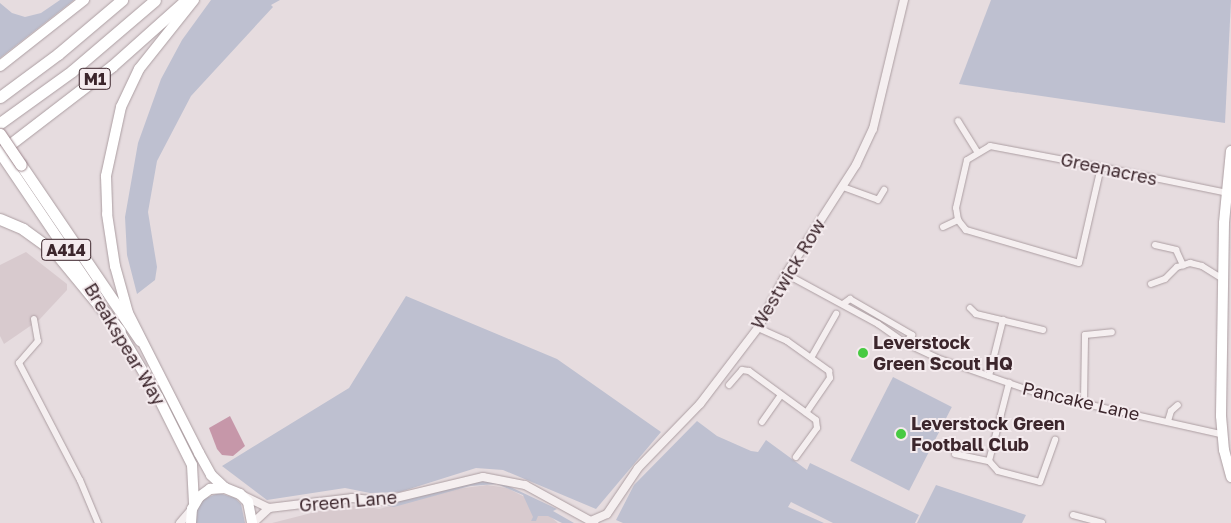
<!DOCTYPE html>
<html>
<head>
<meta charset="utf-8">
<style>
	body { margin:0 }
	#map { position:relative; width:1231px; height:523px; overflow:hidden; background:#e6dcdf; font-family:"Golos Text",sans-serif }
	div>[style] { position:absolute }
	.built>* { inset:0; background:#d8cace }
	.green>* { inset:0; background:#bec0d0; transform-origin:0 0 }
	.water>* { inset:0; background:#c697a9 }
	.roads { filter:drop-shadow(0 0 1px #ac9ea2) drop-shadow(0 0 1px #ac9ea2) }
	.minor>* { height:6px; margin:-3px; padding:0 3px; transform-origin:3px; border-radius:3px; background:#f5eff0 }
	.tertiary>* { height:8px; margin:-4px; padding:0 4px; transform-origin:4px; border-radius:4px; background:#f5eff0 }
	.primary>* { height:10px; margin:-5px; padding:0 5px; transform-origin:5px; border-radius:5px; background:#fff }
	.trunk>* { height:10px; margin:-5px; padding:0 5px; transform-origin:5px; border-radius:5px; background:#fff }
	.motorway>* { height:11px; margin:-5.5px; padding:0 5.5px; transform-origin:5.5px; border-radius:5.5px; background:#fff }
	.bridges { filter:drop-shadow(0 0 1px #9c848b) drop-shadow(0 0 1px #9c848b) }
	.motorway-bridge>* { height:11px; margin:-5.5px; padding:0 5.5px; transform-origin:5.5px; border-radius:5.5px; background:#fff }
	.dots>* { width:14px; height:14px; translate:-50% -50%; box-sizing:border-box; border:2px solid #f4ebee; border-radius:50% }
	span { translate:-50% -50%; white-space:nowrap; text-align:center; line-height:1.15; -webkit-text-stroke:4px #f4ebee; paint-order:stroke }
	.shield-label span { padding:1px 4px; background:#f4ebee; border:1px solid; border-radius:4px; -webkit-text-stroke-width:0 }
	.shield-label { font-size:16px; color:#3c262c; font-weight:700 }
	.street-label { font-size:18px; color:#3c262c }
	.poi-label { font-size:18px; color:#3c262c; font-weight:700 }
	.left { translate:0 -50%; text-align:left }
</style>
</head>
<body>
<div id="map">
	<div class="built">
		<div style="clip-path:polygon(26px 252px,67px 284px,67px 290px,39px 320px,4px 344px,0 336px,0 265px)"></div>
		<div style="clip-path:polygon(487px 485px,507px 488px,531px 500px,558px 523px,272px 523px,335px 507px,360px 505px,379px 509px,457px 489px)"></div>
	</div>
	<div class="green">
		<div style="clip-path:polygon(60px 0,74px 0,0 58px,0 3px,12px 13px,25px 17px,41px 13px)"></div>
		<div style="clip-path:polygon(211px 0,280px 0,271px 5px,273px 7px,191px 96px,157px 161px,148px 212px,157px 267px,155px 280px,137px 294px,127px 255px,125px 217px,138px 143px,161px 79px,182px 40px)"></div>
		<div style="clip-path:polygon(991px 0,1231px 0,1225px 123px,959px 84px)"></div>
		<div style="clip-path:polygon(406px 296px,557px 359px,661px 432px,596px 509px,503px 470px,476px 468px,400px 492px,370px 493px,345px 488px,267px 500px,222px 466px,349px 388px)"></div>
		<div style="left:893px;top:377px;width:66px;height:94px;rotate:27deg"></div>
		<div style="clip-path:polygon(697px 421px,717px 436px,751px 451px,758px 452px,766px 440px,807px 470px,810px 463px,919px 515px,915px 523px,833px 523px,791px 502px,788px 507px,824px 523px,623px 523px,616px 520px,634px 485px)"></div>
		<div style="clip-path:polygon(479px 480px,498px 481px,557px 509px,553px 511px,574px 523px,562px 523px,548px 516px,538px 516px,536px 521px,531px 521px,533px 517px,523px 495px,497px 484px,470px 486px,394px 507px,379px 504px,408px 499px,457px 482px)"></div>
		<div style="clip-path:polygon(936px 485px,1026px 515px,1022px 523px,917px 523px)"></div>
		<div style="clip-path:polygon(219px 493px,235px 498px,241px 504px,245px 523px,195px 523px,195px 513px,203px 499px)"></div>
	</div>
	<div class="water">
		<div style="clip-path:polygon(230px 416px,245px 446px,233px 456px,222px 455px,217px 449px,209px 428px)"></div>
	</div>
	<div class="roads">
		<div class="minor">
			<div style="left:958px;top:121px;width:36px;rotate:58deg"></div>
			<div style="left:1101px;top:167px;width:98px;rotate:102.9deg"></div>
			<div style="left:1079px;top:263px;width:118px;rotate:-163.7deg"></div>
			<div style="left:966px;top:230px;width:13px;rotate:-129deg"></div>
			<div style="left:958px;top:220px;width:12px;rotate:-99deg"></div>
			<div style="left:956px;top:208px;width:49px;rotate:-77.1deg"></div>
			<div style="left:967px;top:160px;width:27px;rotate:-31deg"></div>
			<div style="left:990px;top:146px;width:113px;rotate:10.7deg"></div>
			<div style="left:1101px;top:167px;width:130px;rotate:11.6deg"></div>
			<div style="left:843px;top:187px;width:37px;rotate:20deg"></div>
			<div style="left:878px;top:200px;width:12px;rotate:-59deg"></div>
			<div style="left:943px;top:227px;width:17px;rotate:-25deg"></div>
			<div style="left:1155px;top:245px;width:22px;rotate:13deg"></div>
			<div style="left:1176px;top:250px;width:17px;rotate:65deg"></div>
			<div style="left:786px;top:274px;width:105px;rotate:28.5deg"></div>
			<div style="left:878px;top:324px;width:33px;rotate:35deg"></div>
			<div style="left:905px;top:343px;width:35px;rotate:25deg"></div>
			<div style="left:937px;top:358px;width:106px;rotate:19.3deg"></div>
			<div style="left:1037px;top:393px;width:189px;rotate:12.6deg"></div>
			<div style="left:1151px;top:284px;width:15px;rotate:-20deg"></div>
			<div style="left:1165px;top:279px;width:17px;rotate:-45deg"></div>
			<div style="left:1177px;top:267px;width:14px;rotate:-17deg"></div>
			<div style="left:1190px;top:263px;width:12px;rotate:14deg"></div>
			<div style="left:1202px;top:266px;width:25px;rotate:32deg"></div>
			<div style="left:843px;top:304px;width:9px;rotate:-36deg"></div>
			<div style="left:850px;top:299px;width:72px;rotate:30.1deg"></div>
			<div style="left:912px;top:335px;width:11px;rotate:131deg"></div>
			<div style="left:970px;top:308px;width:8px;rotate:45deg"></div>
			<div style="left:976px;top:314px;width:69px;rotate:13.4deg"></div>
			<div style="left:34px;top:319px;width:22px;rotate:80deg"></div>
			<div style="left:38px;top:341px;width:29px;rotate:131deg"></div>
			<div style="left:19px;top:363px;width:132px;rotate:62.5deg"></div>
			<div style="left:80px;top:480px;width:47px;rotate:67.3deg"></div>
			<div style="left:758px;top:328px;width:32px;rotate:24deg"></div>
			<div style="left:787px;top:341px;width:52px;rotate:35.5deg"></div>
			<div style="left:829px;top:371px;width:7px;rotate:82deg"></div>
			<div style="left:830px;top:378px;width:42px;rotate:124.4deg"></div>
			<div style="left:811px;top:358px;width:51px;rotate:-60.4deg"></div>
			<div style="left:989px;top:376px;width:58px;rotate:-76deg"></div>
			<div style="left:729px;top:385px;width:20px;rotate:-49deg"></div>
			<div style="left:742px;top:370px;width:7px;rotate:8deg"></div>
			<div style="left:749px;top:371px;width:83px;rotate:36.2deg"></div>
			<div style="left:816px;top:420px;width:8px;rotate:83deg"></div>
			<div style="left:817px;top:428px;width:36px;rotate:126deg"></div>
			<div style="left:1084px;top:402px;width:67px;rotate:-89.1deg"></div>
			<div style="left:1085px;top:335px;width:27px;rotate:-6deg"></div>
			<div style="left:1168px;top:421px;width:10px;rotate:-73deg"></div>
			<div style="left:1171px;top:411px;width:9px;rotate:-41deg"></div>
			<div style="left:762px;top:422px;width:33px;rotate:-55deg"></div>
			<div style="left:955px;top:454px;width:35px;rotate:12deg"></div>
			<div style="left:989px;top:461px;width:13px;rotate:48deg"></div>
			<div style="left:998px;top:471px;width:43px;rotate:14.7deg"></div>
			<div style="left:1040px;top:482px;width:45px;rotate:-70.3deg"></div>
			<div style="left:989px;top:461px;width:81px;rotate:-75.6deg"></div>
			<div style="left:1073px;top:515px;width:30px;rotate:15deg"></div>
		</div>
		<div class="tertiary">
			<div style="left:244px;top:496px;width:28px;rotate:26deg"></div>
			<div style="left:269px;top:508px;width:84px;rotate:-6.9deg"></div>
			<div style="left:352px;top:498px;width:31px;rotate:6deg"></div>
			<div style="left:383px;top:501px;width:103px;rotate:-13.5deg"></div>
			<div style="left:483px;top:477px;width:43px;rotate:10.8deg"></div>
			<div style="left:525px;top:485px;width:79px;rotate:28.8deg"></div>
			<div style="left:591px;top:521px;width:17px;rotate:-24deg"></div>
			<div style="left:607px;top:514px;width:55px;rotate:-56deg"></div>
			<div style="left:638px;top:468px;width:89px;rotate:-45.9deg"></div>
			<div style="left:700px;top:404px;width:96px;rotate:-52.7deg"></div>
			<div style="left:758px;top:328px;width:61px;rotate:-62.6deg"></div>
			<div style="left:786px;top:274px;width:130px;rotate:-57.3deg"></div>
			<div style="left:856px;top:165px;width:40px;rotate:-65deg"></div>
			<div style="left:873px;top:129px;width:133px;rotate:-76.5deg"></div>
			<div style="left:180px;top:523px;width:18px;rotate:-49deg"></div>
			<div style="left:253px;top:523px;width:22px;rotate:-43deg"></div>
		</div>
		<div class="primary">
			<div style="left:1231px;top:151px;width:72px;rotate:95.6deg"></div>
			<div style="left:1224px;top:223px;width:193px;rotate:90.9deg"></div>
			<div style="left:1221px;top:416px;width:34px;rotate:85deg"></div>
			<div style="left:1224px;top:450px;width:28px;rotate:75deg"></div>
		</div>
		<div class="trunk">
			<div style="left:194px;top:0;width:88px;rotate:128.6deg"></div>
			<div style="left:139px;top:69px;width:42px;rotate:115.3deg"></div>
			<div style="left:121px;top:107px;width:71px;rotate:102.3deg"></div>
			<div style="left:106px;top:176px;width:38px;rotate:88deg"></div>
			<div style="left:107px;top:214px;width:53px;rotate:81.3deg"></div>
			<div style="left:115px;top:266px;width:49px;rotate:74.5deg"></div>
			<div style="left:128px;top:313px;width:157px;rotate:63.1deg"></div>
			<div style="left:199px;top:453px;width:25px;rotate:61deg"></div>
			<div style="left:211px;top:475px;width:19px;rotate:43deg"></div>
			<div style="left:0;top:66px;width:107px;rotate:-38.2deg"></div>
			<div style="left:0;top:153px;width:176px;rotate:55.9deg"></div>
			<div style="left:115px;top:324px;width:85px;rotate:59.5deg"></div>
			<div style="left:158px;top:397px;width:76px;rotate:63.4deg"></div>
			<div style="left:192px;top:465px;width:38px;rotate:87deg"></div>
			<div style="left:191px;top:523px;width:14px;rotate:-86deg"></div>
			<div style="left:192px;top:509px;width:14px;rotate:-60deg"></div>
			<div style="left:199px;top:497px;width:14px;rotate:-36deg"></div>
			<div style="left:210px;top:489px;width:15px;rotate:-4deg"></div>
			<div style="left:225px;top:488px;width:16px;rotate:22deg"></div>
			<div style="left:240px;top:494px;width:11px;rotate:45deg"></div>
			<div style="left:248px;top:502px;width:21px;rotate:79deg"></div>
		</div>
		<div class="motorway">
			<div style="left:0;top:97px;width:72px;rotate:-36.6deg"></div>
			<div style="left:58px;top:54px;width:84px;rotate:-40.2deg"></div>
			<div style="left:0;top:123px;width:89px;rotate:-35.8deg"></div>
			<div style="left:72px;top:71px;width:109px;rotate:-40.5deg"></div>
			<div style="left:0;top:152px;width:141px;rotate:-37.5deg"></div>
			<div style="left:112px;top:66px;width:99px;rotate:-41.7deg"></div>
			<div style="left:21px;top:165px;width:212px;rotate:55.8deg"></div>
			<div style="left:0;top:219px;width:25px;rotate:23deg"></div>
			<div style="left:23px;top:229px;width:39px;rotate:36deg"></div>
			<div style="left:55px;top:252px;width:102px;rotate:50.6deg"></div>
		</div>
	</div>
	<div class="bridges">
		<div class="motorway-bridge">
			<div style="left:0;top:134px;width:37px;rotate:56deg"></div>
		</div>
	</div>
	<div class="dots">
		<div style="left:863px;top:353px;background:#47ca42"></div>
		<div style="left:901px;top:434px;background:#47ca42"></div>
	</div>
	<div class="shield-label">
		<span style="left:95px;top:79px">M1</span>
		<span style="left:66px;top:250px">A414</span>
	</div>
	<div class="street-label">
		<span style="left:1109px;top:169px;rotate:12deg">Greenacres</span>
		<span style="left:788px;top:274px;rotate:-59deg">Westwick Row</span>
		<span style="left:125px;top:344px;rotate:59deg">Breakspear Way</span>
		<span style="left:1081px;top:401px;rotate:13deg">Pancake Lane</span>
		<span style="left:348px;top:501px;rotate:-5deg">Green Lane</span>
	</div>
	<div class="poi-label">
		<span class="left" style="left:873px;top:353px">Leverstock<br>Green Scout HQ</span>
		<span class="left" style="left:911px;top:434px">Leverstock Green<br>Football Club</span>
	</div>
</div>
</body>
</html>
